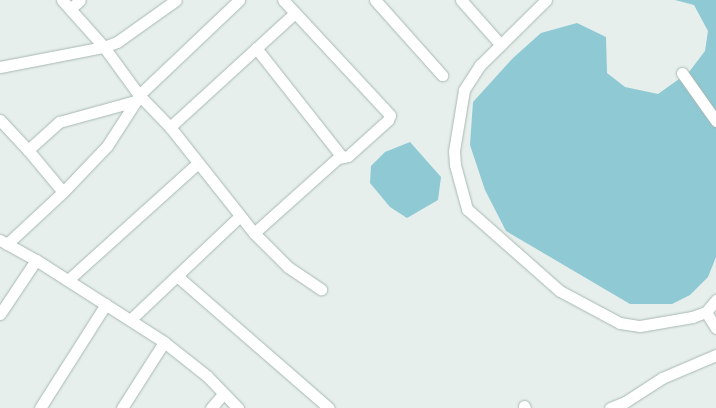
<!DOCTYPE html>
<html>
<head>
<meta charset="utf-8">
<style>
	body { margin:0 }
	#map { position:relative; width:716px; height:408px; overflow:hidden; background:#e6efeb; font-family:Jost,sans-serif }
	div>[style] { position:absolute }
	.water>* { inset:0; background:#8ec9d4 }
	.roads { filter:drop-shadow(0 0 1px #a8b8b2) drop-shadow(0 0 1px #a8b8b2) }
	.minor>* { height:11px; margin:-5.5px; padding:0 5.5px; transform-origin:5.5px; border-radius:5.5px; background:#fff }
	span { translate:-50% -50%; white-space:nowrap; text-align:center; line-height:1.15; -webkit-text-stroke:4px #f7fbf9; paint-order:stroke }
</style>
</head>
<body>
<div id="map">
	<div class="water">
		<div style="clip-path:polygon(675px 0,716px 0,716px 257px,708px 277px,690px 295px,672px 304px,630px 304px,506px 231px,485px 190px,470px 145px,473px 102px,513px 58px,541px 33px,577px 23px,606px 37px,607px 73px,625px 87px,658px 94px,689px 72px,705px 51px,708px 31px,694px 5px)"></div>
		<div style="clip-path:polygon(410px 142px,441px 177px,438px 200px,407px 218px,390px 207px,370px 183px,371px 166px,385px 152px)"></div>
	</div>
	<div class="roads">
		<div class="minor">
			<div style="left:62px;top:0;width:63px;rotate:48.2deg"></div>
			<div style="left:104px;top:47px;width:59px;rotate:53.9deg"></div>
			<div style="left:139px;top:95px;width:45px;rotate:45.9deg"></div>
			<div style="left:170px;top:127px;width:135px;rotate:51.6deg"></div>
			<div style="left:254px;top:233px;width:48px;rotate:45deg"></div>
			<div style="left:288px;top:267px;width:40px;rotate:34deg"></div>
			<div style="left:375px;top:0;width:101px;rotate:48.2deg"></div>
			<div style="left:461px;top:0;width:60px;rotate:48.4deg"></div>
			<div style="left:546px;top:0;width:93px;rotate:135.4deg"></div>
			<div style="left:480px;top:65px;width:30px;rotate:123deg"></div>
			<div style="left:464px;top:90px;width:62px;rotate:99.3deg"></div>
			<div style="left:454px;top:151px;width:14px;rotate:86deg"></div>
			<div style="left:455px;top:165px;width:46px;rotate:74.7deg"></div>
			<div style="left:467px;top:209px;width:124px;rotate:41.4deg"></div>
			<div style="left:560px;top:291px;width:68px;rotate:28.1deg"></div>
			<div style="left:620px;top:323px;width:20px;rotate:9deg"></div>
			<div style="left:640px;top:326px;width:53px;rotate:-9.8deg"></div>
			<div style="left:692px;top:317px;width:15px;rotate:-20deg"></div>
			<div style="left:706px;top:312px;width:16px;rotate:-50deg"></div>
			<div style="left:70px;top:9px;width:13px;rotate:-42deg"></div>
			<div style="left:256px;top:48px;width:139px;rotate:51.7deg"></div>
			<div style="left:0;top:67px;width:106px;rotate:-10.9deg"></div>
			<div style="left:104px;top:47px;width:14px;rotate:-21deg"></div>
			<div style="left:117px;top:42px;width:72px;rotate:-35.4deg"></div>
			<div style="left:682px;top:73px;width:59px;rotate:54.7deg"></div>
			<div style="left:0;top:120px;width:41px;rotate:47deg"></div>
			<div style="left:28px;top:150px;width:42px;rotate:-42.1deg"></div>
			<div style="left:59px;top:122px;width:80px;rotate:-15.3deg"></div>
			<div style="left:136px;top:101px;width:7px;rotate:-63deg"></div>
			<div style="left:139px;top:95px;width:138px;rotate:-43.5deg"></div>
			<div style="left:170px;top:127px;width:169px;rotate:-42.4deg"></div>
			<div style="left:63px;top:192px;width:64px;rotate:-46.3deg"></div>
			<div style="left:107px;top:146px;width:54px;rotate:-57.2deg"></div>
			<div style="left:254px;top:233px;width:113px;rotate:-41.8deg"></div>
			<div style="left:338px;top:158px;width:10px;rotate:-11deg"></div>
			<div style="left:348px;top:156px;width:54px;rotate:-42deg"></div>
			<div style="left:388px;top:120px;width:5px;rotate:-68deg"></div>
			<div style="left:390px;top:115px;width:157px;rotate:-132.9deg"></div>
			<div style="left:0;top:240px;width:41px;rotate:29.1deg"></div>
			<div style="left:36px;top:260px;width:152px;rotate:32.6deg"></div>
			<div style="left:164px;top:342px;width:55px;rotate:38.3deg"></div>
			<div style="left:207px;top:376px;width:45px;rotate:45.9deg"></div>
			<div style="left:7px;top:244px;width:76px;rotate:-42.9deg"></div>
			<div style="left:63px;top:192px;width:55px;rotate:-129.8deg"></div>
			<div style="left:177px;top:276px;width:201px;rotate:41deg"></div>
			<div style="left:68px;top:280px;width:175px;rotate:-42deg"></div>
			<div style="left:706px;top:312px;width:19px;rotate:58deg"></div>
			<div style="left:0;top:314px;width:65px;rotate:-56.3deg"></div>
			<div style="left:130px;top:320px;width:151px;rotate:-43.4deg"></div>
			<div style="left:524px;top:406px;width:2px;rotate:63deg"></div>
			<div style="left:40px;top:408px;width:123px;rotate:-57.6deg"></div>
			<div style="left:122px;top:408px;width:78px;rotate:-57.5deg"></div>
			<div style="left:211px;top:408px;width:18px;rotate:-49deg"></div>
			<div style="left:610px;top:408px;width:16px;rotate:-22deg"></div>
			<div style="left:625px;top:402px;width:44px;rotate:-33deg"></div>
			<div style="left:662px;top:378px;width:59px;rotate:-23.1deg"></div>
		</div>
	</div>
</div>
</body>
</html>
